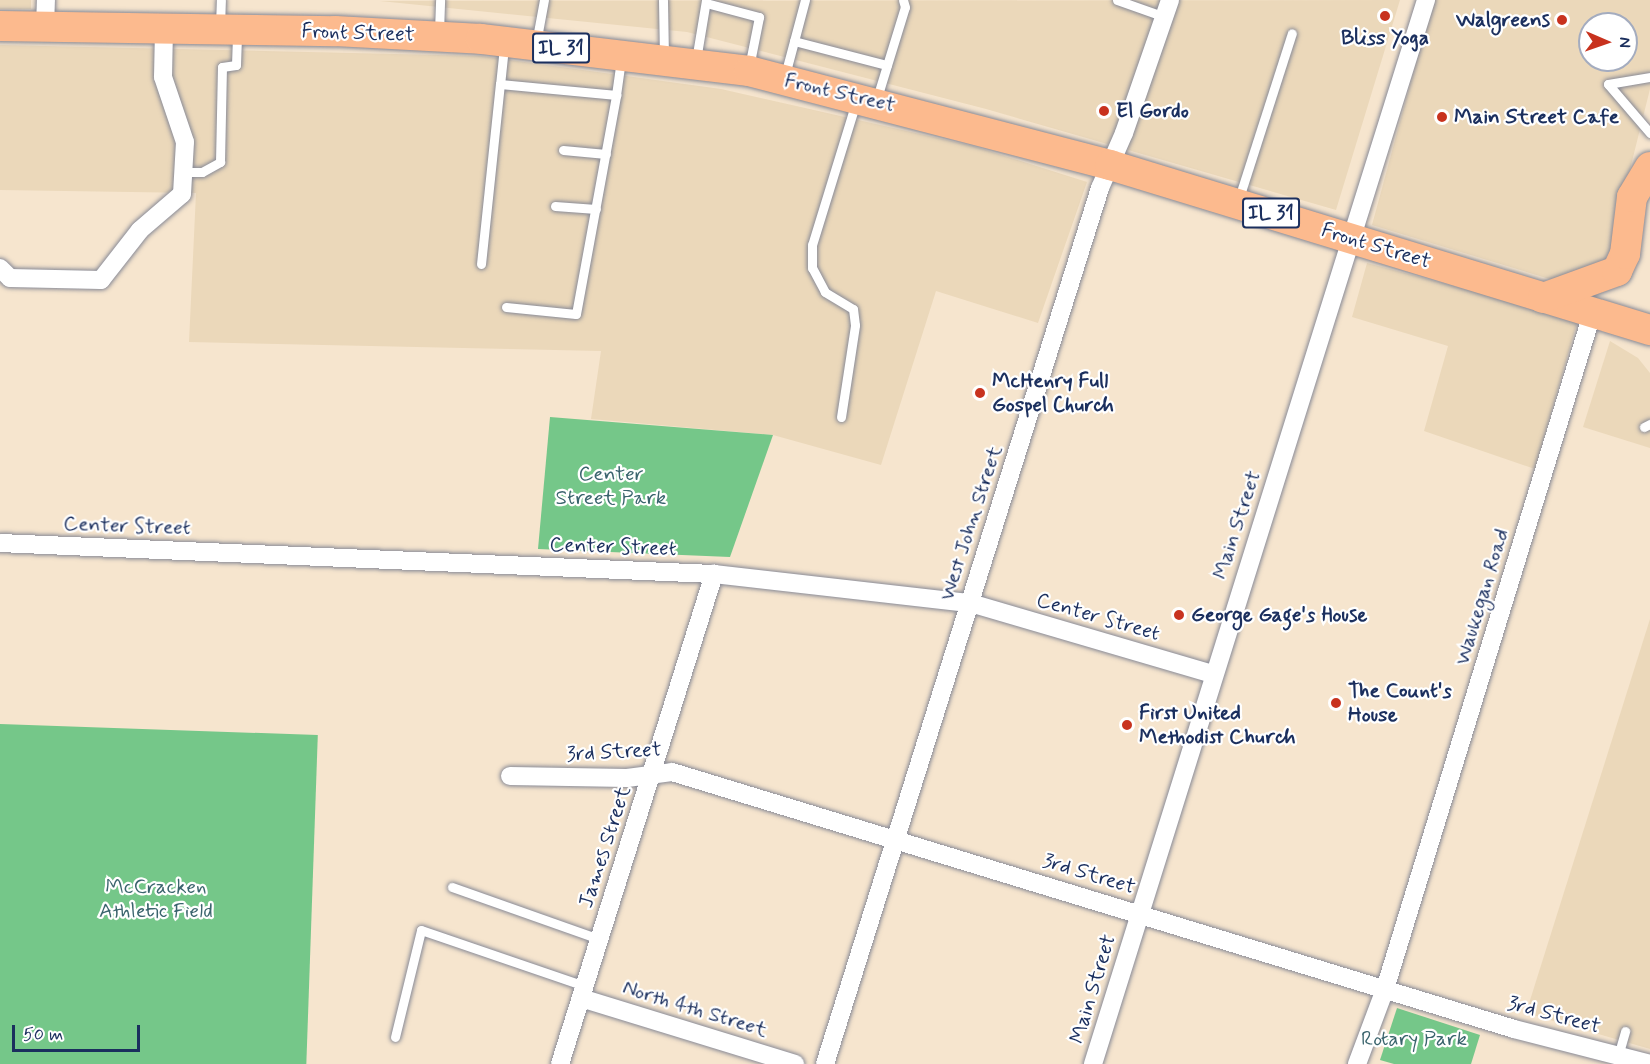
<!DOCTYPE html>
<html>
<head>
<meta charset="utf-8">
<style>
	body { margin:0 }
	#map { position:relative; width:1650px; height:1064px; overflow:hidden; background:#f6e5ce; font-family:Mynerve,sans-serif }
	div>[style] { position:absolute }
	.built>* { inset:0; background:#ebd8ba; transform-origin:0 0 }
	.green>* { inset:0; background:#75c789; transform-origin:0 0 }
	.roads { filter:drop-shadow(0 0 2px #888a96) drop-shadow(0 0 2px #888a96) }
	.service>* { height:9px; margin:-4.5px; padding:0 4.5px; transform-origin:4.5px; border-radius:4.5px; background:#fff }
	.minor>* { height:18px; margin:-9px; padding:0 9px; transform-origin:9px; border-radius:9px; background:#fff }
	.primary>* { height:30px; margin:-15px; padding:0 15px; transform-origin:15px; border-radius:15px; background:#fcba8e }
	.dots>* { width:16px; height:16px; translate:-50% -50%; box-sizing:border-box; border:3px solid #fff; border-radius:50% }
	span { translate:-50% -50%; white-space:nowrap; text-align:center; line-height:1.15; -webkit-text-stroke:4.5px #fff; paint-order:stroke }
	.shield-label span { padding:2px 4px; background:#fff; border:2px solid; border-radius:4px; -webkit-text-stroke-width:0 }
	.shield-label { font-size:20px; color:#1b2f5e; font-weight:700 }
	.poi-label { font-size:21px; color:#1b2f5e; font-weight:700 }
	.right { translate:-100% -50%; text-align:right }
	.left { translate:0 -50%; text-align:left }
	.street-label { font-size:21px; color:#1b2f5e }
	.park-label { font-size:21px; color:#3a646d }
	.north { position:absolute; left:1578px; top:12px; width:60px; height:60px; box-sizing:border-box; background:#fff; border:2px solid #a4acbf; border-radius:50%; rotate:92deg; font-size:16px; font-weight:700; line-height:24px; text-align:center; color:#1b2f5e }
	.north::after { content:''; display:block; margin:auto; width:21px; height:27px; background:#c8321e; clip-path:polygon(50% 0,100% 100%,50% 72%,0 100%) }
	.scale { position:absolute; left:12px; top:1025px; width:128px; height:27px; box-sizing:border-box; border:3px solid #1b2f5e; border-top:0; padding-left:8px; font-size:18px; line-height:21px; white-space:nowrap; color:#1b2f5e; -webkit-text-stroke:4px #fff; paint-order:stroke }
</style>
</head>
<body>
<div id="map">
	<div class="built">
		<div style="left:0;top:0;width:31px;height:9px"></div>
		<div style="clip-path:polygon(1400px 0,1336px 210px,986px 109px,687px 32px,380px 1px)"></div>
		<div style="clip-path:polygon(evenodd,1433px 0,1650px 0,1650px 89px,1599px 294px,1372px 225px,1433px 0,1590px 24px,1626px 24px,1626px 60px,1590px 60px,1590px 24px)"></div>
		<div style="clip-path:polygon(0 45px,481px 56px,721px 89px,973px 146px,1087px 182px,1038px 323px,936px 291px,881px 465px,773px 435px,591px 419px,601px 351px,189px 342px,196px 193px,0 190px)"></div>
		<div style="clip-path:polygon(1367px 263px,1578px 319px,1535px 469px,1424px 431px,1448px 346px,1352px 317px)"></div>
		<div style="clip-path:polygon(1610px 341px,1638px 358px,1650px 373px,1650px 448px,1583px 427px)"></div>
		<div style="clip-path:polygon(1650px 619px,1650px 1049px,1526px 1013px)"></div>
	</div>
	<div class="green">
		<div style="clip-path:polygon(550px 417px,773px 435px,730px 557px,538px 549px)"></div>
		<div style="left:0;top:724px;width:318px;height:340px;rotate:2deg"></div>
		<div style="clip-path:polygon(1397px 1008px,1480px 1035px,1471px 1064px,1394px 1064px,1380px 1060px)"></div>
	</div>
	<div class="roads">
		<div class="service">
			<div style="left:663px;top:0;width:58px;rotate:89deg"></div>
			<div style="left:1117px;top:0;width:51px;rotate:19.5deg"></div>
			<div style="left:706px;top:3px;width:55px;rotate:14.8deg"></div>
			<div style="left:759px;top:17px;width:51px;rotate:101.3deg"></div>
			<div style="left:220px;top:26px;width:26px;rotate:-88deg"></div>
			<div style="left:439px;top:32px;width:32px;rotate:-88deg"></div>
			<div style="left:794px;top:41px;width:96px;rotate:14.5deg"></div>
			<div style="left:536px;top:43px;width:44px;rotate:-79.5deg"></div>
			<div style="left:504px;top:47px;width:37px;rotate:96deg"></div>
			<div style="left:500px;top:84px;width:117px;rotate:5.4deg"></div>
			<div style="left:616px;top:95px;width:34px;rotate:-82deg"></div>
			<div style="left:696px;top:60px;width:61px;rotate:-80.5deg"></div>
			<div style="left:785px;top:75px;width:78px;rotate:-75.1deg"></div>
			<div style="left:1608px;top:84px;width:65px;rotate:49.4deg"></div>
			<div style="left:1608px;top:84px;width:43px;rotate:-9.5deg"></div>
			<div style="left:876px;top:101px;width:98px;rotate:-72.9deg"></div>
			<div style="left:905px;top:7px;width:7px;rotate:-106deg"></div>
			<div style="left:563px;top:150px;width:43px;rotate:5.3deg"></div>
			<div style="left:185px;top:172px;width:17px"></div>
			<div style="left:202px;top:172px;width:21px;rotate:-29deg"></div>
			<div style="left:220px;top:162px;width:95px;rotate:-88.8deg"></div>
			<div style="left:222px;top:67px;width:14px;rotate:-8deg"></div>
			<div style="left:236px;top:65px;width:32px;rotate:-88deg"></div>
			<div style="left:1238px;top:201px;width:176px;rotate:-72.2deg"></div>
			<div style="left:555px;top:206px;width:41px;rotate:4.2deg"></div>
			<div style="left:481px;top:264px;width:181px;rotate:-84deg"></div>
			<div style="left:506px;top:307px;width:70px;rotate:5.7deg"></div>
			<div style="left:576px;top:314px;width:223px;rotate:-79.6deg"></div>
			<div style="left:841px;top:417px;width:93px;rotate:-81.3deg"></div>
			<div style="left:855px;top:325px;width:16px;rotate:-97deg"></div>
			<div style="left:853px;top:309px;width:33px;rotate:-149deg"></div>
			<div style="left:825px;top:292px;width:27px;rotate:-118deg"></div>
			<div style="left:812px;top:268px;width:23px;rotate:-90deg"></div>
			<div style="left:812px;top:245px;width:150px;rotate:-72.9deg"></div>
			<div style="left:1644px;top:427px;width:7px;rotate:-27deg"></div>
			<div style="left:452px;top:887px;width:156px;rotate:19.5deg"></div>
			<div style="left:395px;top:1037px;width:110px;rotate:-76.3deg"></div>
			<div style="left:421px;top:930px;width:173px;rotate:18.9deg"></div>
			<div style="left:1618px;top:1056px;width:26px;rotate:-74deg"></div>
		</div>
		<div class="minor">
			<div style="left:45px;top:27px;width:27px;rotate:-88deg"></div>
			<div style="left:0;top:268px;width:14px;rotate:45deg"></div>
			<div style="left:10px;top:278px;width:91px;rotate:1.3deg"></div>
			<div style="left:101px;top:280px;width:63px;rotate:-52deg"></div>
			<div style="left:140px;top:230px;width:55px;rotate:-40.6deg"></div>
			<div style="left:182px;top:194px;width:52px;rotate:-86.7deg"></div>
			<div style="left:185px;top:142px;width:69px;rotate:-108.7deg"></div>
			<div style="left:163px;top:77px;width:47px;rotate:-88.8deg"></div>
			<div style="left:0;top:543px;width:715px;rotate:2.49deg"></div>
			<div style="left:714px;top:574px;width:258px;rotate:6.5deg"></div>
			<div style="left:970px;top:603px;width:253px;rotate:16.3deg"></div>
			<div style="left:510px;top:776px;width:117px;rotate:1deg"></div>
			<div style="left:627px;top:778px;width:45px;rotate:-7.6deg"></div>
			<div style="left:672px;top:772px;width:880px;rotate:16.97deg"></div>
			<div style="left:1514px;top:1029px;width:140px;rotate:14.4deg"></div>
			<div style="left:581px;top:998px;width:224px;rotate:17.1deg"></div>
			<div style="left:560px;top:1064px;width:514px;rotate:-72.55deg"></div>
			<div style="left:825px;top:1064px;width:918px;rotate:-72.57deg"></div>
			<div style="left:1100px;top:188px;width:60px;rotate:-66.4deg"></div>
			<div style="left:1124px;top:133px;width:141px;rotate:-70.9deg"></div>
			<div style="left:1093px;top:1064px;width:1115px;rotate:-72.62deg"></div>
			<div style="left:1357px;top:1064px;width:80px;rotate:-69.5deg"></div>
			<div style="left:1385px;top:989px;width:706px;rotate:-72.95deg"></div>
		</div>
		<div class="primary">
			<div style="left:0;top:26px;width:335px;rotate:0.9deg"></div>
			<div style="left:335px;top:31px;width:146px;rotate:3.1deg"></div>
			<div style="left:481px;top:39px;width:270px;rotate:6.8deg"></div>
			<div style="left:749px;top:71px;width:373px;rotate:14.6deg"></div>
			<div style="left:1110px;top:165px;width:565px;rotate:16.99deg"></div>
			<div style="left:1543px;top:298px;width:79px;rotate:-20deg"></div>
			<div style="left:1617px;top:271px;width:19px;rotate:-65deg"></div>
			<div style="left:1625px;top:254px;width:57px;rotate:-83deg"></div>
			<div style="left:1632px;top:197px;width:35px;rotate:-59deg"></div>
		</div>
	</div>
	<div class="dots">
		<div style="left:1385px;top:16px;background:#c8321e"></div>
		<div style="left:1562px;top:20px;background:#c8321e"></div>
		<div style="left:1104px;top:111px;background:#c8321e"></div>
		<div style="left:1442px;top:117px;background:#c8321e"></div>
		<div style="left:980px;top:393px;background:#c8321e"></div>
		<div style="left:1179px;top:615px;background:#c8321e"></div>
		<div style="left:1336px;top:703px;background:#c8321e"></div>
		<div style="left:1127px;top:725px;background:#c8321e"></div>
	</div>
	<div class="shield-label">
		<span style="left:561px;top:48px">IL 31</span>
		<span style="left:1271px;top:213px">IL 31</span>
	</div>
	<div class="poi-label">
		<span class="right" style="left:1550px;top:20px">Walgreens</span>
		<span style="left:1385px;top:38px">Bliss Yoga</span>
		<span class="left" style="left:1116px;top:111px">El Gordo</span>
		<span class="left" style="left:1454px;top:117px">Main Street Cafe</span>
		<span class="left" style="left:992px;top:393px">McHenry Full<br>Gospel Church</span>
		<span class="left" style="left:1191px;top:615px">George Gage's House</span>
		<span class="left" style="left:1348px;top:703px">The Count's<br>House</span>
		<span class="left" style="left:1139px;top:725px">First United<br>Methodist Church</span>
	</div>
	<div class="street-label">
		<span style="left:358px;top:33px;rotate:2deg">Front Street</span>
		<span style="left:840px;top:93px;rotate:13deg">Front Street</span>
		<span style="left:1376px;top:246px;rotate:17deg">Front Street</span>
		<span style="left:971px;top:523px;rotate:-72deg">West John Street</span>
		<span style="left:1237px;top:525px;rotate:-72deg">Main Street</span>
		<span style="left:127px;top:526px;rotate:2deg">Center Street</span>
		<span style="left:613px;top:547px;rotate:2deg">Center Street</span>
		<span style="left:1482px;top:597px;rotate:-73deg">Waukegan Road</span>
		<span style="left:1098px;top:617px;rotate:16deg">Center Street</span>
		<span style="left:614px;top:752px;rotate:-3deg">3rd Street</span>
		<span style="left:605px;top:847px;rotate:-72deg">James Street</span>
		<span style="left:1089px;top:874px;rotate:17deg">3rd Street</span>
		<span style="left:1093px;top:989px;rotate:-73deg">Main Street</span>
		<span style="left:695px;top:1009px;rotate:17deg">North 4th Street</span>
		<span style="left:1554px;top:1015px;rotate:15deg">3rd Street</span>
	</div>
	<div class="park-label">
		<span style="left:611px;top:486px">Center<br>Street Park</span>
		<span style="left:156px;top:899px">McCracken<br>Athletic Field</span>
		<span style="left:1414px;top:1039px">Rotary Park</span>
	</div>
	<div class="north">N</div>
	<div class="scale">50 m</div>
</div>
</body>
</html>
